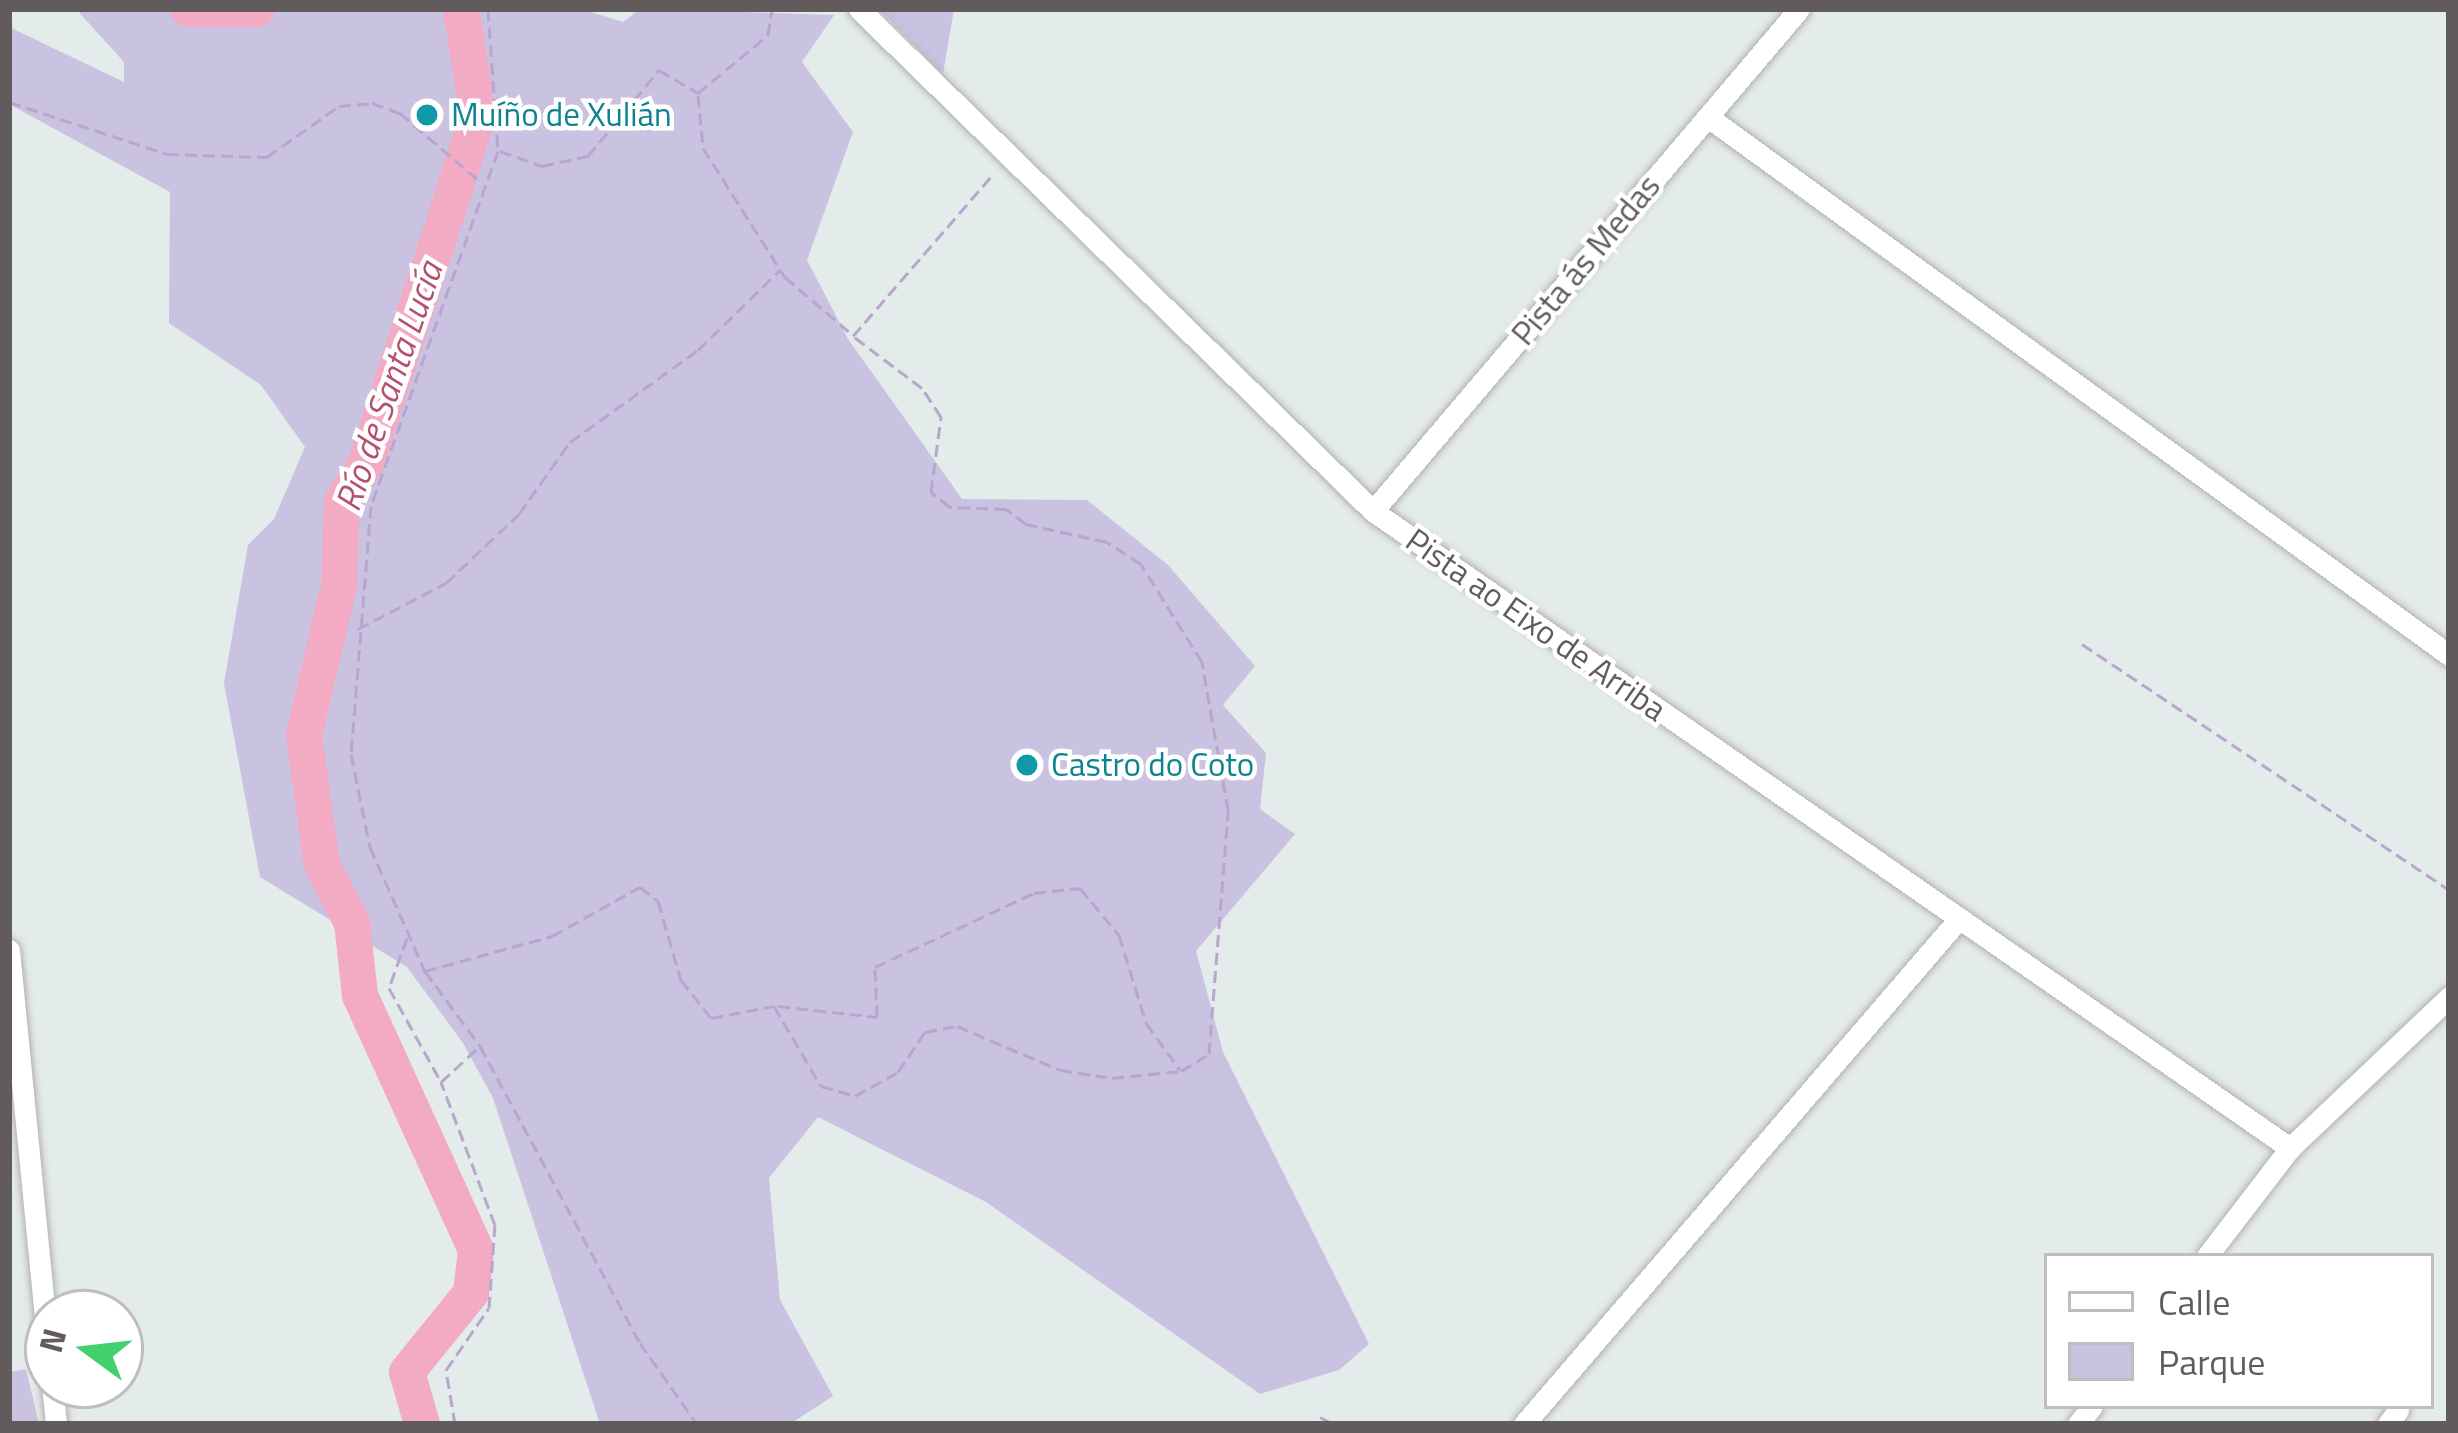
<!DOCTYPE html>
<html>
<head>
<meta charset="utf-8">
<style>
	body { margin:0 }
	#map { position:relative; width:2458px; height:1433px; overflow:hidden; background:#e3ebeb; font-family:"Titillium Web",sans-serif }
	div>[style] { position:absolute }
	.green>* { inset:0; background:#c9c2e0 }
	.river>* { height:36px; margin:-18px; padding:0 18px; transform-origin:18px; border-radius:18px; background:#f3abc4 }
	.path>* { height:3px; margin-top:-1.5px; transform-origin:0; background:repeating-linear-gradient(90deg,#b9a5ce 0 12px,transparent 0 18px) }
	.roads { filter:drop-shadow(0 0 3px #b6b0b1) drop-shadow(0 0 3px #b6b0b1) }
	.street>* { height:21px; margin:-10.5px; padding:0 10.5px; transform-origin:10.5px; border-radius:10.5px; background:#fff }
	.dots>* { width:33px; height:33px; translate:-50% -50%; box-sizing:border-box; border:6px solid #fff; border-radius:50% }
	span { translate:-50% -50%; white-space:nowrap; text-align:center; line-height:1.15; -webkit-text-stroke:9px #fff; paint-order:stroke }
	.culture-label { font-size:33px; color:#0d838f }
	.left { translate:0 -50%; text-align:left }
	.street-label { font-size:33px; color:#615b5c }
	.water-label { font-size:36px; color:#b2526c; font-style:italic }
	.frame { position:absolute; inset:0; border:12px solid #615b5c; pointer-events:none }
	.legend { position:absolute; left:2044px; top:1253px; width:390px; height:156px; box-sizing:border-box; background:#fff; border:3px solid #c0bdbe; margin:0; padding:15px 21px; list-style:none; font-size:36px; color:#615b5c }
	.legend li { display:flex; align-items:center; gap:24px; height:60px }
	.legend b { width:60px; border:3px solid #c0bdbe }
	.north { position:absolute; left:24px; top:1289px; width:120px; height:120px; box-sizing:border-box; background:#fff; border:3px solid #c0bdbe; border-radius:50%; rotate:285deg; font-size:33px; font-weight:700; line-height:48px; text-align:center; color:#615b5c }
	.north::after { content:''; display:block; margin:auto; width:42px; height:54px; background:#43d16d; clip-path:polygon(50% 0,100% 100%,50% 72%,0 100%) }
</style>
</head>
<body>
<div id="map">
	<div class="green">
		<div style="clip-path:polygon(76px 9px,581px 9px,623px 22px,640px 9px,834px 15px,802px 62px,853px 132px,807px 260px,848px 339px,962px 499px,1087px 500px,1168px 565px,1255px 666px,1223px 705px,1266px 753px,1260px 809px,1295px 834px,1196px 951px,1223px 1052px,1369px 1344px,1339px 1370px,1260px 1394px,986px 1202px,818px 1117px,769px 1178px,780px 1300px,833px 1396px,790px 1424px,600px 1424px,493px 1098px,463px 1043px,407px 967px,260px 877px,224px 683px,248px 545px,274px 519px,305px 447px,261px 385px,169px 323px,170px 192px,9px 104px,9px 27px,124px 82px,124px 62px)"></div>
		<div style="clip-path:polygon(879px 9px,954px 9px,943px 74px)"></div>
		<div style="clip-path:polygon(26px 1369px,39px 1424px,9px 1424px,9px 1372px)"></div>
	</div>
	<div class="river">
		<div style="left:188px;top:9px;width:69px"></div>
		<div style="left:422px;top:1424px;width:54px;rotate:-106.1deg"></div>
		<div style="left:407px;top:1372px;width:102px;rotate:-51deg"></div>
		<div style="left:471px;top:1293px;width:43px;rotate:-83.4deg"></div>
		<div style="left:476px;top:1250px;width:280px;rotate:-114.5deg"></div>
		<div style="left:360px;top:995px;width:72px;rotate:-96.3deg"></div>
		<div style="left:352px;top:923px;width:65px;rotate:-117.3deg"></div>
		<div style="left:322px;top:865px;width:131px;rotate:-97.9deg"></div>
		<div style="left:304px;top:735px;width:153px;rotate:-76.8deg"></div>
		<div style="left:339px;top:586px;width:84px;rotate:-88deg"></div>
		<div style="left:342px;top:502px;width:46px;rotate:-58.4deg"></div>
		<div style="left:366px;top:463px;width:364px;rotate:-72.1deg"></div>
		<div style="left:478px;top:117px;width:109px;rotate:-98.9deg"></div>
	</div>
	<div class="path">
		<div style="left:488px;top:9px;width:142px;rotate:86deg"></div>
		<div style="left:498px;top:151px;width:377px;rotate:109.7deg"></div>
		<div style="left:371px;top:506px;width:249px;rotate:94.6deg"></div>
		<div style="left:351px;top:754px;width:95px;rotate:78.5deg"></div>
		<div style="left:370px;top:847px;width:136px;rotate:66.1deg"></div>
		<div style="left:425px;top:971px;width:93px;rotate:53.7deg"></div>
		<div style="left:480px;top:1046px;width:337px;rotate:61.7deg"></div>
		<div style="left:640px;top:1343px;width:99px;rotate:54.9deg"></div>
		<div style="left:698px;top:95px;width:53px;rotate:84.6deg"></div>
		<div style="left:703px;top:148px;width:153px;rotate:57.6deg"></div>
		<div style="left:785px;top:277px;width:89px;rotate:40.5deg"></div>
		<div style="left:9px;top:102px;width:166px;rotate:18.2deg"></div>
		<div style="left:167px;top:154px;width:100px;rotate:1.7deg"></div>
		<div style="left:267px;top:157px;width:88px;rotate:-35.3deg"></div>
		<div style="left:339px;top:106px;width:33px;rotate:-5deg"></div>
		<div style="left:372px;top:103px;width:30px;rotate:20deg"></div>
		<div style="left:400px;top:113px;width:101px;rotate:40.6deg"></div>
		<div style="left:500px;top:151px;width:45px;rotate:19.7deg"></div>
		<div style="left:542px;top:166px;width:47px;rotate:-12.3deg"></div>
		<div style="left:588px;top:156px;width:112px;rotate:-50.5deg"></div>
		<div style="left:659px;top:70px;width:45px;rotate:30.5deg"></div>
		<div style="left:698px;top:93px;width:91px;rotate:-39.6deg"></div>
		<div style="left:768px;top:35px;width:26px;rotate:-81deg"></div>
		<div style="left:358px;top:629px;width:99px;rotate:-27.6deg"></div>
		<div style="left:446px;top:583px;width:100px;rotate:-43.4deg"></div>
		<div style="left:519px;top:514px;width:88px;rotate:-54.7deg"></div>
		<div style="left:570px;top:442px;width:158px;rotate:-35.7deg"></div>
		<div style="left:698px;top:350px;width:115px;rotate:-44.3deg"></div>
		<div style="left:2082px;top:644px;width:442px;rotate:33.8deg"></div>
		<div style="left:407px;top:938px;width:53px;rotate:109.8deg"></div>
		<div style="left:389px;top:988px;width:105px;rotate:61deg"></div>
		<div style="left:425px;top:971px;width:132px;rotate:-15.4deg"></div>
		<div style="left:552px;top:936px;width:101px;rotate:-29.1deg"></div>
		<div style="left:640px;top:887px;width:23px;rotate:38deg"></div>
		<div style="left:658px;top:901px;width:82px;rotate:73.8deg"></div>
		<div style="left:681px;top:980px;width:48px;rotate:51.7deg"></div>
		<div style="left:711px;top:1018px;width:64px;rotate:-10.8deg"></div>
		<div style="left:774px;top:1006px;width:93px;rotate:59.6deg"></div>
		<div style="left:821px;top:1086px;width:35px;rotate:16deg"></div>
		<div style="left:855px;top:1096px;width:49px;rotate:-29.2deg"></div>
		<div style="left:898px;top:1072px;width:48px;rotate:-56deg"></div>
		<div style="left:925px;top:1032px;width:33px;rotate:-11deg"></div>
		<div style="left:957px;top:1026px;width:112px;rotate:23.1deg"></div>
		<div style="left:1060px;top:1070px;width:53px;rotate:8.7deg"></div>
		<div style="left:1112px;top:1078px;width:69px;rotate:-5.8deg"></div>
		<div style="left:1181px;top:1071px;width:33px;rotate:-31deg"></div>
		<div style="left:1209px;top:1054px;width:245px;rotate:-85.5deg"></div>
		<div style="left:1228px;top:810px;width:150px;rotate:-100deg"></div>
		<div style="left:1202px;top:662px;width:115px;rotate:-121.9deg"></div>
		<div style="left:1141px;top:564px;width:40px;rotate:-147.1deg"></div>
		<div style="left:1107px;top:542px;width:83px;rotate:-167.5deg"></div>
		<div style="left:1026px;top:524px;width:25px;rotate:-143deg"></div>
		<div style="left:1006px;top:509px;width:56px;rotate:-178deg"></div>
		<div style="left:950px;top:507px;width:24px;rotate:-142deg"></div>
		<div style="left:931px;top:492px;width:76px;rotate:-82.4deg"></div>
		<div style="left:941px;top:417px;width:35px;rotate:-123deg"></div>
		<div style="left:922px;top:388px;width:86px;rotate:-143deg"></div>
		<div style="left:853px;top:336px;width:216px;rotate:-49.1deg"></div>
		<div style="left:778px;top:1006px;width:100px;rotate:6.3deg"></div>
		<div style="left:877px;top:1017px;width:50px;rotate:-92.3deg"></div>
		<div style="left:875px;top:967px;width:175px;rotate:-25deg"></div>
		<div style="left:1034px;top:893px;width:46px;rotate:-6.2deg"></div>
		<div style="left:1080px;top:888px;width:61px;rotate:50.3deg"></div>
		<div style="left:1119px;top:935px;width:92px;rotate:72.9deg"></div>
		<div style="left:1146px;top:1023px;width:58px;rotate:54.1deg"></div>
		<div style="left:1320px;top:1417px;width:15px;rotate:28deg"></div>
		<div style="left:455px;top:1424px;width:55px;rotate:-99.5deg"></div>
		<div style="left:446px;top:1370px;width:75px;rotate:-55.3deg"></div>
		<div style="left:489px;top:1308px;width:83px;rotate:-85.9deg"></div>
		<div style="left:495px;top:1225px;width:153px;rotate:-110.7deg"></div>
		<div style="left:441px;top:1082px;width:53px;rotate:-42.7deg"></div>
	</div>
	<div class="roads">
		<div class="street">
			<div style="left:859px;top:9px;width:718px;rotate:44.32deg"></div>
			<div style="left:1373px;top:511px;width:1117px;rotate:34.79deg"></div>
			<div style="left:1708px;top:117px;width:916px;rotate:35.98deg"></div>
			<div style="left:1373px;top:511px;width:658px;rotate:-49.68deg"></div>
			<div style="left:9px;top:950px;width:397px;rotate:84.4deg"></div>
			<div style="left:2207px;top:1256px;width:136px;rotate:-52.5deg"></div>
			<div style="left:2290px;top:1148px;width:219px;rotate:-43.5deg"></div>
			<div style="left:52px;top:1385px;width:39px;rotate:84deg"></div>
			<div style="left:1524px;top:1424px;width:664px;rotate:-49.28deg"></div>
			<div style="left:2078px;top:1424px;width:23px;rotate:-52deg"></div>
			<div style="left:2388px;top:1424px;width:17px;rotate:-54deg"></div>
		</div>
	</div>
	<div class="dots">
		<div style="left:427px;top:115px;background:#0f9aa8"></div>
		<div style="left:1027px;top:765px;background:#0f9aa8"></div>
	</div>
	<div class="culture-label">
		<span class="left" style="left:451px;top:115px">Muíño de Xulián</span>
		<span class="left" style="left:1051px;top:765px">Castro do Coto</span>
	</div>
	<div class="street-label">
		<span style="left:1586px;top:260px;rotate:-50deg">Pista ás Medas</span>
		<span style="left:1536px;top:625px;rotate:35deg">Pista ao Eixo de Arriba</span>
	</div>
	<div class="water-label">
		<span style="left:388px;top:386px;rotate:-71deg">Río de Santa Lucía</span>
	</div>
	<div class="frame"></div>
	<ul class="legend">
	<li><b style="height:15px;background:#fff"></b>Calle</li>
	<li><b style="height:33px;background:#c9c2e0"></b>Parque</li>
	</ul>
	<div class="north">N</div>
</div>
</body>
</html>
